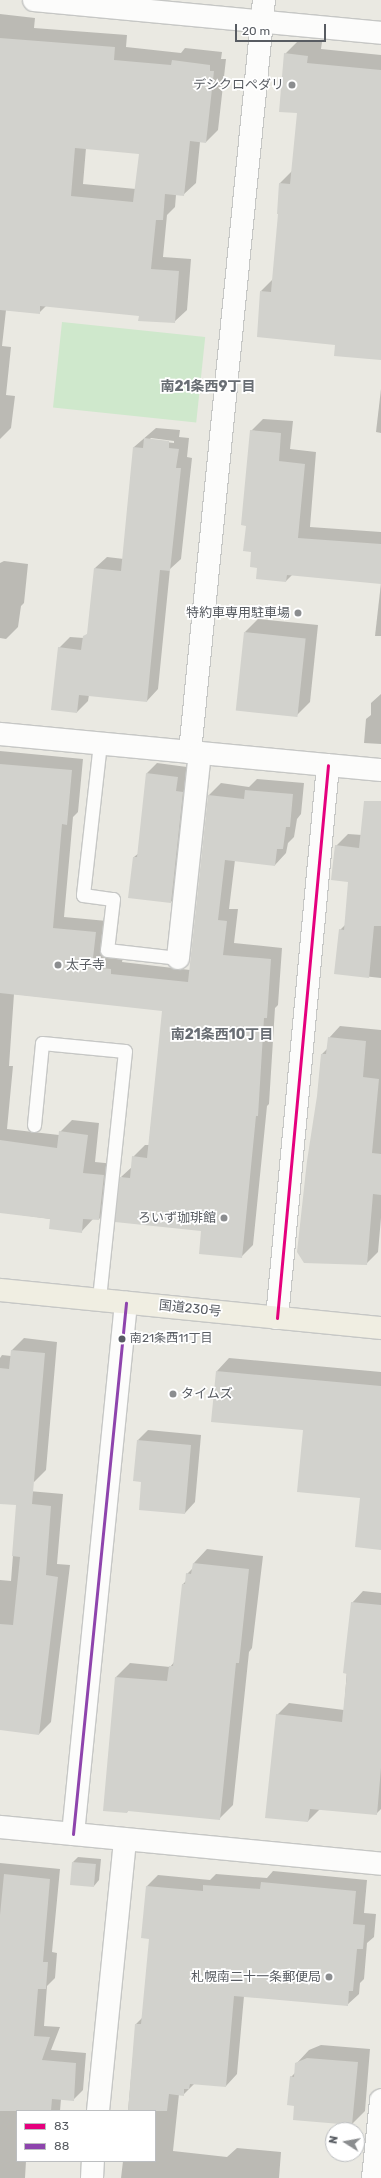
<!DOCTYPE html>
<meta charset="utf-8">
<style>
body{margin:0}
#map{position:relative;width:381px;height:2178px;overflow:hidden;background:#eae9e2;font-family:Rubik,"Noto Sans JP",sans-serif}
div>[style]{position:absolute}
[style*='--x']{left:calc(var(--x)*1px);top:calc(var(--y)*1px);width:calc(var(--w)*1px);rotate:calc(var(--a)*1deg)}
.green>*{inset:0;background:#cfe8cc;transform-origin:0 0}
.shadow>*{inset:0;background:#0003}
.building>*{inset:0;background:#d2d2cd;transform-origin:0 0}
.roads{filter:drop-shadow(1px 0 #c6c7c5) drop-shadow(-1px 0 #c6c7c5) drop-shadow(0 1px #c6c7c5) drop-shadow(0 -1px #c6c7c5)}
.service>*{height:13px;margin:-6.5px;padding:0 6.5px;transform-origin:6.5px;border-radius:6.5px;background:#fcfcfb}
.minor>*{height:22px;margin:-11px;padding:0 11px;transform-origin:11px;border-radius:11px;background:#fcfcfb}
.secondary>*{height:22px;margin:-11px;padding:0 11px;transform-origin:11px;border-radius:11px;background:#fcfcfb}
.trunk>*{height:22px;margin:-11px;padding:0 11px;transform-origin:11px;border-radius:11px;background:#f0eee2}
.bus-1>*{height:3px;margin:-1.5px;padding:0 1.5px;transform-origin:1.5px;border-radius:1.5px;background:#e5007d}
.bus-2>*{height:3px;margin:-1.5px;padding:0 1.5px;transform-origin:1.5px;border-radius:1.5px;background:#8e44ad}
.dots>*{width:11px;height:11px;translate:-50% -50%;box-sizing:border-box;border:2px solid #fff;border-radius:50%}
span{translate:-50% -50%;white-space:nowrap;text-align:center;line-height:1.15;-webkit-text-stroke:3.5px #fff;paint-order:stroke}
.bus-label{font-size:12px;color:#585c62}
.left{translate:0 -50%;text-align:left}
.poi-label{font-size:13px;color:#585c62}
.right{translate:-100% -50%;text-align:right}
.street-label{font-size:13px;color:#585c62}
.neighbourhood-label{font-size:14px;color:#696e74;font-weight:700}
.legend{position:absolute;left:16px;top:2110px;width:140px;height:52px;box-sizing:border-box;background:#fff;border:1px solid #bcbec0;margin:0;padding:5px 7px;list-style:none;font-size:12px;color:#585c62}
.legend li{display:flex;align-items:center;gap:8px;height:20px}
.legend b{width:20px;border:1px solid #bcbec0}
.north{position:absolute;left:325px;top:2122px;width:40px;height:40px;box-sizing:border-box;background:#fff;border:1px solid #bcbec0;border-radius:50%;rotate:281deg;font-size:11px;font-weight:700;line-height:16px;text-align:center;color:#585c62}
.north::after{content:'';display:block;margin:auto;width:14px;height:18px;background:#8b8d8f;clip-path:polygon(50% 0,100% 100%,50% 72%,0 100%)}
.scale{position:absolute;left:235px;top:24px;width:91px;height:18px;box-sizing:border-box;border:2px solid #585c62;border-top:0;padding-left:5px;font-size:12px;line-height:14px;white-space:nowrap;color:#585c62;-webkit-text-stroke:3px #fff;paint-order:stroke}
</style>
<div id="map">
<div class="green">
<i style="left:62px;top:322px;width:144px;height:86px;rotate:6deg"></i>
</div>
<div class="shadow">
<i style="clip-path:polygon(evenodd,0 14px,35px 18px,34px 28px,127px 35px,126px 47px,181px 53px,185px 48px,222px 52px,221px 59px,226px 59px,218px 130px,206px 142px,200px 142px,196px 183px,183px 195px,176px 195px,175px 207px,167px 215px,163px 257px,191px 259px,187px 310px,174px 322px,140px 315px,47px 305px,39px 313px,6px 310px,2px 346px,11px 347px,6px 395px,15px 396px,11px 428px,0 439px,0 14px,86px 148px,140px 153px,136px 189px,83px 184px,86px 148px)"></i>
<i style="clip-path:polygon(299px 40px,322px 42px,321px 49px,381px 55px,381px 359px,337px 344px,261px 291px,273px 279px,279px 213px,280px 183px,292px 171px,298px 113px,285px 54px)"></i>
<i style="clip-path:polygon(381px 389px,381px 433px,376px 432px)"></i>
<i style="clip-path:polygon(263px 419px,293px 421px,290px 449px,316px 452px,310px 527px,381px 532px,381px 583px,293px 574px,286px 581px,258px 567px,247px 525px,251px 431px)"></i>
<i style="clip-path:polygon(evenodd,156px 428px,180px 430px,179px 437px,189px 438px,187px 457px,192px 458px,181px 559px,170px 569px,158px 689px,147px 701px,89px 695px,88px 701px,77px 712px,59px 648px,70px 637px,84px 638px,89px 632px,95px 568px,107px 557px,124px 559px,134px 447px,156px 428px,151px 438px,174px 441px,174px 443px,149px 440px,151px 438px)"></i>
<i style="clip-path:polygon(4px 561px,28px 564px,24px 603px,21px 606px,18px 627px,6px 639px,0 638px,0 563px)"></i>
<i style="clip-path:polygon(381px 583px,381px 636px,375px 636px)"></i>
<i style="clip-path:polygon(258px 619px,318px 625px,310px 702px,297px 715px,245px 632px)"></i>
<i style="clip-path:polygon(381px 694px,381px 744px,364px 743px,366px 719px,371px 715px,371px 703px)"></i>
<i style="clip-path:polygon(0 751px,83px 759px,78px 812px,73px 817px,64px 917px,107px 921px,104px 955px,123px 957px,122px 962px,190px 970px,209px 795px,221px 783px,249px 787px,257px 779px,304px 783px,301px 814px,297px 819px,294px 837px,288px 843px,286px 853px,275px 865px,235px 860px,229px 909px,238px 909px,234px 943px,282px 948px,278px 1005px,275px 1008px,269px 1104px,267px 1106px,253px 1245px,241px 1257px,121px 1177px,133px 1166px,133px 1157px,145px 1145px,149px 1145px,163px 1010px,14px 994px,9px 1066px,13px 1066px,7px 1129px,59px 1135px,60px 1132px,72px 1120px,99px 1123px,95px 1162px,115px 1164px,111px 1207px,99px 1219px,93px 1219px,81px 1232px,51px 1219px,0 1212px)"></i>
<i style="clip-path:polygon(157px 763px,187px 767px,186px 781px,193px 782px,181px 891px,171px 902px,134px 857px,139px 853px,147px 773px)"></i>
<i style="clip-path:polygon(381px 806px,381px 978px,335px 973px,340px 930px,346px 924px,349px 881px,336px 846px,348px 834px,362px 835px)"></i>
<i style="clip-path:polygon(340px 1026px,381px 1030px,381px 1218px,378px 1252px,366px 1264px,318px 1097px,322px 1054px,328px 1048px,329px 1038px)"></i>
<i style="clip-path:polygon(24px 1338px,57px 1342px,46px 1470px,34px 1482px,0 1479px,0 1358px,2px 1355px,11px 1356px,12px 1350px)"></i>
<i style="clip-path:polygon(229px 1358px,381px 1372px,381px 1549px,361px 1498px,304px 1429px,212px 1421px,217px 1371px)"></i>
<i style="clip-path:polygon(148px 1430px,201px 1435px,195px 1502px,185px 1513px,138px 1440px)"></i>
<i style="clip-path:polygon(29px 1491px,63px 1494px,57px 1564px,70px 1565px,51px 1722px,39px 1734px,0 1729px,0 1580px,11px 1581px,17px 1503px)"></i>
<i style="clip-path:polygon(207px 1549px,263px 1556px,252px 1648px,249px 1652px,233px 1805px,219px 1819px,129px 1810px,127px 1812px,116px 1677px,130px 1663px,170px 1667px,175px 1661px,183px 1584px,186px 1581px,187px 1574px,193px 1568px,194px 1563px)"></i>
<i style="clip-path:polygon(363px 1591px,381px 1593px,381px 1809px,376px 1814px,320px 1809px,308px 1821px,277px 1715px,289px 1703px,344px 1710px,352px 1603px)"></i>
<i style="clip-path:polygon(78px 1857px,101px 1859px,99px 1880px,94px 1886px,73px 1862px)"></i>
<i style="clip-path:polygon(0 1863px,60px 1869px,52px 1952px,57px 1953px,55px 1978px,47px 1986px,44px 2026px,60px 2027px,51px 2050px,86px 2053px,83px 2090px,73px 2100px,61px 2099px,60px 2111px,17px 2111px,17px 2161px,26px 2161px,25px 2178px,0 2178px)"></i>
<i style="clip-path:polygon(273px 1871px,367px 1880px,364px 1913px,376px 1914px,374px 1937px,367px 1943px,364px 1979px,360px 1983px,359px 1994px,347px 2005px,244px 1996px,237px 2074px,226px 2086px,195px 2083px,184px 2094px,179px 2094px,173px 2151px,227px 2157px,237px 2148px,281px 2152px,279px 2178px,121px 2178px,123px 2161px,155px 2161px,155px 2111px,128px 2111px,136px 2024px,143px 2017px,150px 1938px,147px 1886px,158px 1875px,210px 1880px,216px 1874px,267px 1878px)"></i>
<i style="clip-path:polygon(321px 2045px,370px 2049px,365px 2111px,352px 2124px,295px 2105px,291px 2077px,295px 2073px,296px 2064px,309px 2050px)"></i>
</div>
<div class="building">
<i style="clip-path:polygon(evenodd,0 38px,115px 47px,114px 60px,171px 65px,172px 60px,210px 65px,210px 71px,214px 71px,206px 143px,190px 141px,184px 196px,165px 194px,163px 220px,156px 220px,151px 269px,179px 271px,175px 323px,138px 321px,139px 316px,40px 306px,40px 314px,0 310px,0 38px,75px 148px,139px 154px,133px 202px,71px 196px,75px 148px)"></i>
<i style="clip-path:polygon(284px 53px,308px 56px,307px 63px,381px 70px,381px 360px,334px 356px,335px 345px,257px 337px,260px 291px,271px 292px,278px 214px,277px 214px,279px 183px,290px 184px,297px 113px,279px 112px)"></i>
<i style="clip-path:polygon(250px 430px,281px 433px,279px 461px,305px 464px,298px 538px,381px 544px,381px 584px,287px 575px,286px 582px,256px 579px,257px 568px,250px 567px,251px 552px,243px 551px,246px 526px,241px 525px)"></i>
<i style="clip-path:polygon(144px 438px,169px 441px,169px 448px,179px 449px,176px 468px,181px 468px,170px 571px,160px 570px,147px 702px,79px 695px,77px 713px,51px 710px,58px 647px,81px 650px,83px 636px,87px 634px,94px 568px,121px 571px,133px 447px,143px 448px)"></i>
<i style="left:244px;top:632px;width:62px;height:79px;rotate:6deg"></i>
<i style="clip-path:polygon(0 764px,72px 770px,67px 825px,62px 824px,53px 928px,96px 932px,92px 967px,111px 969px,111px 974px,188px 982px,208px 795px,244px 799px,245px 790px,293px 794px,290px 827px,286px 827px,283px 849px,277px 849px,275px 866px,225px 860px,218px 920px,227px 921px,223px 955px,271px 959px,267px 1018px,264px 1018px,258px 1116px,256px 1116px,242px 1258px,199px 1254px,201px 1231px,115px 1222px,120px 1177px,130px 1178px,132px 1156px,147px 1158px,162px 1011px,0 993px)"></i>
<i style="clip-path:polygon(146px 773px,178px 777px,176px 791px,183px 792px,171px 903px,128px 898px,133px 857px,137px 857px)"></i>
<i style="clip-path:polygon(364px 801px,381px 801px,381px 926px,374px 926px,369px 978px,334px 974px,339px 929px,344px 930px,348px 882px,331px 880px,335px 845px,359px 848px)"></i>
<i style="clip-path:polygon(328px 1037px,366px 1041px,363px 1077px,379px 1079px,372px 1153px,381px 1154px,381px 1195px,373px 1194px,367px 1265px,304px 1263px,297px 1252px,307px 1161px,317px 1096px,321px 1054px,326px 1054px)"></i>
<i style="clip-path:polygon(59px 1131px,88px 1135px,83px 1173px,104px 1175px,99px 1220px,83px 1219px,82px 1233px,49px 1229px,50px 1219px,0 1213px,0 1140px,57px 1148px)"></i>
<i style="clip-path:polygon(11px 1350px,45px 1353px,32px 1504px,51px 1506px,46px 1575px,58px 1577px,39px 1735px,0 1730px,0 1624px,13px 1625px,20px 1557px,12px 1556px,16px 1505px,0 1504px,0 1368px,9px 1369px)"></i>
<i style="clip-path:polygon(216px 1371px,381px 1386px,381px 1550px,355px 1547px,360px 1498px,297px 1492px,303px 1430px,211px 1422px)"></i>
<i style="clip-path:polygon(137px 1440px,191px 1445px,185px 1514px,139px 1510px,141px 1482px,133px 1481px)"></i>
<i style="clip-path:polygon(193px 1563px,249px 1569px,239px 1663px,236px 1663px,220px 1820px,128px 1811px,127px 1813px,103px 1811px,115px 1677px,167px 1681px,169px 1666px,173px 1666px,182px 1584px,185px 1584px,186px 1573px,191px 1574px)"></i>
<i style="clip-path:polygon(351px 1602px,381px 1605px,381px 1768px,377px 1815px,310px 1809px,308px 1822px,265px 1818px,276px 1714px,342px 1722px,347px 1674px,343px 1673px)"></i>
<i style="left:72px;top:1862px;width:24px;height:23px;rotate:5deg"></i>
<i style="clip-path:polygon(4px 1874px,50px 1879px,43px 1962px,48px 1962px,46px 1989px,38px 1989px,34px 2036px,50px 2037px,42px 2060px,76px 2063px,74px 2101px,52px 2099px,51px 2111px,0 2111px,0 1915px)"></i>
<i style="clip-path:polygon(261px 1882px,356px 1891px,353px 1924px,365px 1925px,363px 1949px,357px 1949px,353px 1991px,349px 1991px,348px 2006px,234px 1996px,226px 2087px,190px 2084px,189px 2089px,184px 2089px,184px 2096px,169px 2094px,167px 2111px,128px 2111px,135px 2024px,141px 2024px,149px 1939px,141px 1938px,146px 1886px,203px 1891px,203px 1885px,260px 1889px)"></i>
<i style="clip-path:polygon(307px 2058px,358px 2062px,352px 2125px,293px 2120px,294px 2106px,287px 2105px,290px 2076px,294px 2077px,295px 2063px)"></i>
</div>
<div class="roads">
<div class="service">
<i style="--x:100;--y:743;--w:153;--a:96.4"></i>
<i style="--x:83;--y:895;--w:30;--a:8"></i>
<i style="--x:113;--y:899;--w:51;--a:96.7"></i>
<i style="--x:107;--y:950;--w:71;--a:6.4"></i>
<i style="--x:34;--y:1125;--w:82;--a:-84.4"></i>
<i style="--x:42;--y:1043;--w:83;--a:5.5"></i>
<i style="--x:125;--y:1051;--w:250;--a:96"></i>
</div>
<div class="minor">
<i style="--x:34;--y:0;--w:349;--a:5.4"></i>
<i style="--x:0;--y:734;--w:383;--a:5.4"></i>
<i style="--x:190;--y:752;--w:756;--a:-84.38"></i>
<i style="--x:178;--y:958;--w:206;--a:-83.9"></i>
<i style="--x:277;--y:1318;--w:555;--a:-84.73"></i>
<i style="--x:0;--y:1827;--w:383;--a:5.5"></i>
<i style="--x:73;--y:1834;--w:534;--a:-84.3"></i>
<i style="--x:98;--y:2111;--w:273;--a:-84.3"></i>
<i style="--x:92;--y:2178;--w:17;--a:-87"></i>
</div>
<div class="secondary">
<i style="--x:373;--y:2178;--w:78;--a:-84.1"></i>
</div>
<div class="trunk">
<i style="--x:0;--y:1290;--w:383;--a:5.7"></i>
</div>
</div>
<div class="bus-1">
<i style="--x:277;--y:1318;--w:555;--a:-84.73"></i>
</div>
<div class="bus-2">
<i style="--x:73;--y:1834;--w:534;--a:-84.3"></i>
</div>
<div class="dots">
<i style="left:292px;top:85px;background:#8b8d8f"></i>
<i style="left:298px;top:613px;background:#8b8d8f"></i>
<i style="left:58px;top:965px;background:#8b8d8f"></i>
<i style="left:224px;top:1218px;background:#8b8d8f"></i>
<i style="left:122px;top:1339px;background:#585c62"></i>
<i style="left:173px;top:1394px;background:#8b8d8f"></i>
<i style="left:329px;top:1977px;background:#8b8d8f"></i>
</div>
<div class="bus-label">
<span class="left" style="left:130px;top:1339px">南21条西11丁目</span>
</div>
<div class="poi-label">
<span class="right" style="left:284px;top:85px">デシクロペダリ</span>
<span class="right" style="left:290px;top:613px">特約車専用駐車場</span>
<span class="left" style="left:66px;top:965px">太子寺</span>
<span class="right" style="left:216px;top:1218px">ろいず珈琲館</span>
<span class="left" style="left:181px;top:1394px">タイムズ</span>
<span class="right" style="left:321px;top:1977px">札幌南二十一条郵便局</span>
</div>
<div class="street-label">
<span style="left:190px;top:1309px;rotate:6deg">国道230号</span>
</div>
<div class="neighbourhood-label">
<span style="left:208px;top:387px">南21条西9丁目</span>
<span style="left:222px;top:1035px">南21条西10丁目</span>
</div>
<ul class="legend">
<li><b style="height:5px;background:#e5007d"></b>83</li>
<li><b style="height:5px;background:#8e44ad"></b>88</li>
</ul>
<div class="north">N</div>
<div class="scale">20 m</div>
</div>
